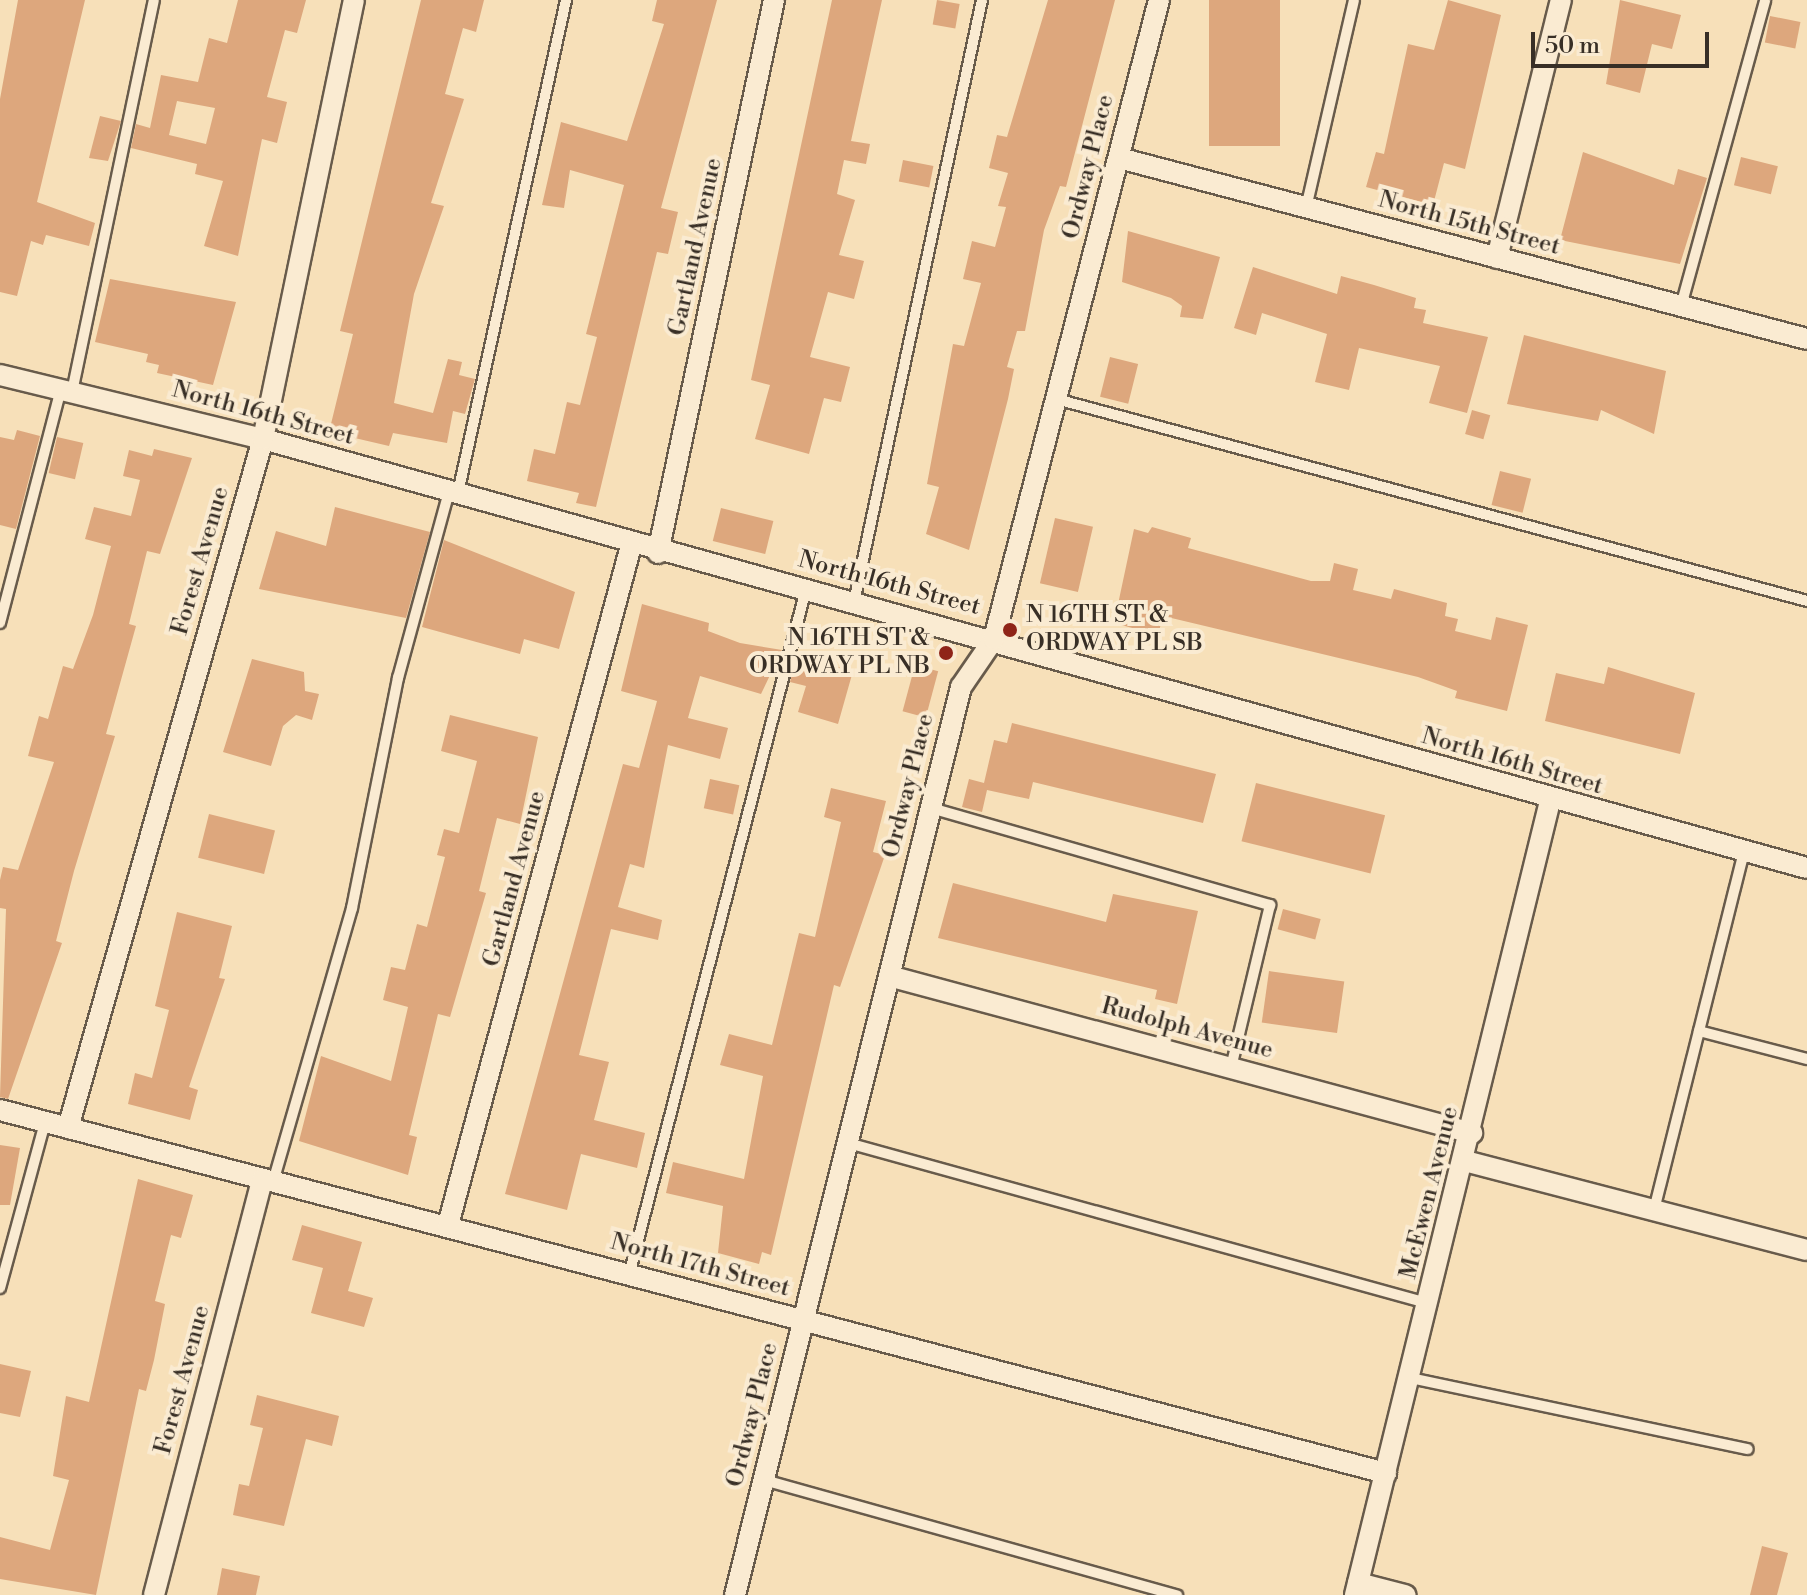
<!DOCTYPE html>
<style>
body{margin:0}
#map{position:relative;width:1807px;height:1595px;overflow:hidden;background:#f7e0b9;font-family:"Libre Bodoni",serif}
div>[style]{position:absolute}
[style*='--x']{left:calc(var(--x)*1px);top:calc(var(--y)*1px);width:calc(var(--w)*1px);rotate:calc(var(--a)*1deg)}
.building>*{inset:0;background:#dda77d;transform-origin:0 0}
.roads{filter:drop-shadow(2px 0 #685b4b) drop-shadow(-2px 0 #685b4b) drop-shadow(0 2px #685b4b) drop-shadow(0 -2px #685b4b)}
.service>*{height:10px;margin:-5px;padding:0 5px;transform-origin:5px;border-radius:5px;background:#faebd2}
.minor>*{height:20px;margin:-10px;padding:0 10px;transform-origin:10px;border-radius:10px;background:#faebd2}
.dots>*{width:22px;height:22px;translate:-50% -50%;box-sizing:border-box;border:4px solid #faebd2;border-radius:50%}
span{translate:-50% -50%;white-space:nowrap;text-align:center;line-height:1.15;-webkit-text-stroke:8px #faebd2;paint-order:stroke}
.street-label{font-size:24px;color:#382f26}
.poi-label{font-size:24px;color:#382f26}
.left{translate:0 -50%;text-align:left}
.right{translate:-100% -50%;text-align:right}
.scale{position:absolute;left:1531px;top:32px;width:178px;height:36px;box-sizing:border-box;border:4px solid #382f26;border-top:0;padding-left:10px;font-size:24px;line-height:28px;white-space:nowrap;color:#382f26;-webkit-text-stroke:6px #faebd2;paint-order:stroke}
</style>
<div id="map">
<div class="building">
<i style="clip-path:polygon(18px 0,85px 0,37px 202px,95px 223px,89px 246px,46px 235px,43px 245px,31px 241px,17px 296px,0 292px,0 99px)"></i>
<i style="clip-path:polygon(evenodd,238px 0,306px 0,297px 33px,285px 30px,267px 97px,287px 102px,277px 143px,262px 139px,238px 256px,204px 246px,223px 181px,195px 174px,197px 164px,131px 148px,136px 124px,150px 128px,161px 75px,198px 82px,209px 38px,227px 43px,238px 0,177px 101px,215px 108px,206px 144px,169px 135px,177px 101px)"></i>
<i style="clip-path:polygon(421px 0,484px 0,476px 32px,463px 28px,445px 94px,464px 99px,431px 203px,444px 206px,414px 294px,394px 403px,433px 413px,448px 359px,462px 362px,459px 375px,475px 379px,465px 414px,453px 411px,447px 443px,393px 433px,389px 446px,329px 432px,353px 334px,340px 331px)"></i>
<i style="clip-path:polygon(657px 0,717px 0,661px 208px,678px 212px,668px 254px,657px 252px,596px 507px,576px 503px,579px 493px,527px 481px,534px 449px,555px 454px,567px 402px,580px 405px,597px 337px,586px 334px,624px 185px,570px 170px,564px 208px,542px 205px,561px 122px,627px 141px,664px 24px,652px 21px)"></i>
<i style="clip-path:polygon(832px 0,882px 0,851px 141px,870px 144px,866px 164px,844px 160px,837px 194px,855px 200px,839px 255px,864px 261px,854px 299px,828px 292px,810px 357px,850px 367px,841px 402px,824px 398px,809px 454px,755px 439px,770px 385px,751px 380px)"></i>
<i style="left:937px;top:0;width:23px;height:25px;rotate:10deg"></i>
<i style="clip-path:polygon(1048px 0,1115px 0,1066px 187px,1060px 186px,1044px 230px,1025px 331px,1017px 331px,1007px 367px,1014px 369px,1008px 399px,969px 550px,926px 534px,939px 487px,927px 484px,953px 344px,964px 346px,981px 283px,963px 279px,972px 241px,995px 247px,1006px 207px,998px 206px,1008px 173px,989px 168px,997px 135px,1007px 137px)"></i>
<i style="left:1209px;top:0;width:71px;height:146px"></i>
<i style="clip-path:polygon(1448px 0,1501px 15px,1465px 169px,1444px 163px,1433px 205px,1366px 187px,1376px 152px,1384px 154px,1408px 44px,1434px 50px)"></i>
<i style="clip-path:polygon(1620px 0,1681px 15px,1672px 49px,1652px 44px,1640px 93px,1606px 84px)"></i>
<i style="left:1770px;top:16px;width:31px;height:27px;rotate:11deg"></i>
<i style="clip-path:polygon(100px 116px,121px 121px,108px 161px,89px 158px)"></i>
<i style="clip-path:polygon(1583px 152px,1674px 185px,1678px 169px,1707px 178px,1680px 264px,1560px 240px)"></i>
<i style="left:1741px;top:157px;width:38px;height:29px;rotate:14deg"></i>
<i style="left:903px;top:160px;width:31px;height:22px;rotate:11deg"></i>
<i style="clip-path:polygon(1128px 231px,1220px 257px,1203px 319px,1180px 317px,1182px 306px,1171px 298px,1122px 282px)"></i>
<i style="clip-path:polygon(1253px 267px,1337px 294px,1341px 276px,1374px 285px,1416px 298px,1414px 308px,1426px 310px,1423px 323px,1488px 337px,1467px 413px,1429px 403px,1440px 366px,1359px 348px,1349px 390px,1315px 382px,1327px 334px,1262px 313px,1256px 335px,1234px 328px)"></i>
<i style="clip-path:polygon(110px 279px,236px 302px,213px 385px,157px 373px,159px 365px,146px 362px,148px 354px,95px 342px)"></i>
<i style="clip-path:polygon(1524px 335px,1666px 371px,1654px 434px,1601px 410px,1598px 421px,1507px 404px)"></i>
<i style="left:1110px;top:357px;width:29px;height:41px;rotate:14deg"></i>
<i style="left:1472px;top:410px;width:19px;height:25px;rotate:16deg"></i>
<i style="clip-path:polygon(17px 430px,40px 436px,16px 529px,0 525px,0 437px,14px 440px)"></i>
<i style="left:57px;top:437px;width:27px;height:37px;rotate:13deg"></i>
<i style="clip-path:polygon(154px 449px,192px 458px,160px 554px,147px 551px,129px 624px,136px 626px,106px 734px,115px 736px,74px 871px,56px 941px,62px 943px,8px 1099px,0 1097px,6px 909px,0 908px,0 880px,3px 867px,18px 870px,54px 762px,28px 756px,39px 716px,48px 719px,63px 666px,73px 669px,93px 615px,111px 546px,85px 539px,94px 507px,131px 516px,140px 480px,123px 476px,129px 450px,152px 456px)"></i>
<i style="left:1500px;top:471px;width:32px;height:35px;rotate:14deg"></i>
<i style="clip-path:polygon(335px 507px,430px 532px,406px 618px,259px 589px,276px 531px,326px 546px)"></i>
<i style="left:721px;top:508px;width:54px;height:34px;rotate:14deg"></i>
<i style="left:1055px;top:518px;width:39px;height:67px;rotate:13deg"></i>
<i style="clip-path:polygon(1152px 527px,1191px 538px,1188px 548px,1311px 581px,1330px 581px,1334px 563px,1358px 569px,1353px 590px,1391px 599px,1394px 589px,1447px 603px,1445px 616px,1458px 619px,1455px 631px,1491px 640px,1496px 617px,1528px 625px,1507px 711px,1455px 698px,1457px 691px,1418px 677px,1163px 616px,1158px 635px,1114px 623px,1134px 529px,1148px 533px)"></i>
<i style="clip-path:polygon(444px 540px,575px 592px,559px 649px,524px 639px,520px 654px,422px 627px)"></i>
<i style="clip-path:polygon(642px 604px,709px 623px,708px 631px,740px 643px,782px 650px,761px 694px,700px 676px,688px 718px,728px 728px,720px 759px,668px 745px,644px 868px,630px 864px,618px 907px,662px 920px,658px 940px,611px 929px,579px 1055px,609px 1062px,594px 1120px,645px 1133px,637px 1168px,581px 1154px,567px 1210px,505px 1194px,623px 764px,639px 768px,657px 701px,621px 691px)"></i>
<i style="clip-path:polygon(797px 655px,853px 671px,838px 724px,798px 712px,806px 686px,790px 682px)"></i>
<i style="clip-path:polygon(252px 659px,304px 672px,305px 691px,319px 694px,312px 720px,296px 715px,283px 726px,271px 766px,223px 752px)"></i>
<i style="left:915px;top:665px;width:24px;height:48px;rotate:15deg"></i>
<i style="clip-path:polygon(1608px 667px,1695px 693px,1680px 754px,1545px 721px,1556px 673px,1604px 684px)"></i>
<i style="clip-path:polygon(450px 715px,538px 737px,520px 824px,497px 818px,479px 891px,486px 893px,450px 1017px,438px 1014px,409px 1135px,417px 1137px,408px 1175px,299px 1141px,321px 1056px,391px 1081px,408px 1007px,383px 1000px,391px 967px,405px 970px,417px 924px,427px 927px,445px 857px,437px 855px,444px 829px,459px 833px,477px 761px,441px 751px)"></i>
<i style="clip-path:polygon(1012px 723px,1216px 774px,1203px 823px,1033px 782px,1029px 799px,987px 790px,982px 812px,962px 807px,969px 779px,984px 783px,994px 740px,1007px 743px)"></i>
<i style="left:710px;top:779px;width:30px;height:30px;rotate:12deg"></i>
<i style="left:1256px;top:783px;width:133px;height:60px;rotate:14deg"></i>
<i style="clip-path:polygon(831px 788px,886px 801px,873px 852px,885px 855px,840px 987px,834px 985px,771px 1255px,762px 1252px,759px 1264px,718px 1253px,723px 1206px,666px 1193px,673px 1162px,744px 1179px,763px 1076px,720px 1065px,729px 1034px,772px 1045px,799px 933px,815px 937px,841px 822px,824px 817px)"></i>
<i style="left:209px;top:814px;width:68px;height:45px;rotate:14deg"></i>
<i style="clip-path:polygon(953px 883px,1106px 922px,1113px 894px,1198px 911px,1177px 1004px,1155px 999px,1157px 990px,938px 938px)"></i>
<i style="left:1283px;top:909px;width:39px;height:21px;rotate:15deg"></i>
<i style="clip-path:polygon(177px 912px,232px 926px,219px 978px,225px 979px,189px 1087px,198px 1090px,190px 1120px,128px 1104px,135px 1073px,152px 1078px,169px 1010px,155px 1006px)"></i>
<i style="left:1269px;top:971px;width:76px;height:52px;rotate:8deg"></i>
<i style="clip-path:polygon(0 1145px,20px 1148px,10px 1205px,0 1205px)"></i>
<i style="clip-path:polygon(138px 1179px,193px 1195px,181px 1238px,171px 1235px,155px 1301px,165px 1304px,154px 1360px,146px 1391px,139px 1389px,96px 1595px,0 1579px,0 1537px,50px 1550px,69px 1480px,53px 1476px,66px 1396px,89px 1402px)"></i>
<i style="clip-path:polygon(302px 1225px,362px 1242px,348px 1291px,373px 1298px,364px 1327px,311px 1313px,323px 1268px,292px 1260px)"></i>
<i style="clip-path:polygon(0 1364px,31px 1371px,20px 1417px,0 1413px)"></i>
<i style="clip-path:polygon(257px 1395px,339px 1416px,332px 1446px,306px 1439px,284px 1526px,233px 1515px,239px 1484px,249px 1486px,263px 1428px,250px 1425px)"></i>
<i style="clip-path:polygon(1762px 1546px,1788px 1553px,1777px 1595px,1750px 1595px)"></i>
<i style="clip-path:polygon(222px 1568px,260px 1576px,256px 1595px,217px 1595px)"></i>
</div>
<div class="roads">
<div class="service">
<i style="--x:1306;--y:208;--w:213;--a:-77"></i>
<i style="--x:1681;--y:306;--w:317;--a:-74.6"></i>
<i style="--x:72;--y:392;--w:400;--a:-78.2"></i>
<i style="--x:1056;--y:399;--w:778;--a:15.05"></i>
<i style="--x:458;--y:493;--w:505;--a:-77.64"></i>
<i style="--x:854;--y:602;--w:615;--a:-78"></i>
<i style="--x:0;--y:623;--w:242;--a:-75.4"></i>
<i style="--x:931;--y:808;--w:353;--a:16"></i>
<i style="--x:1270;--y:905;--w:168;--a:103.5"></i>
<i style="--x:1699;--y:1031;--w:112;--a:14.5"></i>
<i style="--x:848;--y:1143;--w:601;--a:15.45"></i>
<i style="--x:273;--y:1182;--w:285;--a:-73.9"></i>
<i style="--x:352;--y:908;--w:235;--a:-78.7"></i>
<i style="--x:398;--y:678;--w:194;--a:-74.7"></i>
<i style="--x:1654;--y:1210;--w:369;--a:-75.9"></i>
<i style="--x:629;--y:1275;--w:708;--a:-75.53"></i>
<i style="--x:0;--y:1288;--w:172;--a:-74.8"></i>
<i style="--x:1410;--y:1378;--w:345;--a:11.9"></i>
<i style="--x:764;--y:1480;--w:429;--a:15.6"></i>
</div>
<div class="minor">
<i style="--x:1119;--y:158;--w:711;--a:14.74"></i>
<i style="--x:1497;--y:258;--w:266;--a:-76.1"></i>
<i style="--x:0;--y:375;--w:271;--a:13.7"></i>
<i style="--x:263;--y:439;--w:1602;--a:15.53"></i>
<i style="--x:658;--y:553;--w:565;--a:-78.15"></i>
<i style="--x:889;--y:976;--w:604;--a:15.07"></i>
<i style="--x:0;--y:1110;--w:1433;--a:14.68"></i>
<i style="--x:68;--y:1128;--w:716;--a:-74.2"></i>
<i style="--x:263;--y:439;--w:448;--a:-78.3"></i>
<i style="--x:1465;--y:1161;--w:353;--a:14.6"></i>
<i style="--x:448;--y:1225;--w:703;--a:-74.92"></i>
<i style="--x:1358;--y:1583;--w:49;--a:14.3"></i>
<i style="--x:154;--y:1595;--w:430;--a:-75.4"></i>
<i style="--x:735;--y:1595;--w:936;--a:-76.02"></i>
<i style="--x:961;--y:687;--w:58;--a:-55.5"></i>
<i style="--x:994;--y:639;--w:660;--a:-75.52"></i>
<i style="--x:1355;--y:1595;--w:818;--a:-76.2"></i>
</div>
</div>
<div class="dots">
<i style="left:1010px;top:630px;background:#8f2418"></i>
<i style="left:946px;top:653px;background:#8f2418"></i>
</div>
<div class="street-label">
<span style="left:1089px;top:167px;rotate:-76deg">Ordway Place</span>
<span style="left:1469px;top:224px;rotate:15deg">North 15th Street</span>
<span style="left:696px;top:247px;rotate:-78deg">Gartland Avenue</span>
<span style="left:263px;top:414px;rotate:15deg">North 16th Street</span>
<span style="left:201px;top:561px;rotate:-74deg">Forest Avenue</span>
<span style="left:889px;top:584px;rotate:15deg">North 16th Street</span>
<span style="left:1512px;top:762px;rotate:16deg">North 16th Street</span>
<span style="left:909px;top:786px;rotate:-76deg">Ordway Place</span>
<span style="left:515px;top:879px;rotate:-75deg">Gartland Avenue</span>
<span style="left:1187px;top:1029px;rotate:15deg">Rudolph Avenue</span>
<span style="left:1430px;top:1193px;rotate:-76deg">McEwen Avenue</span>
<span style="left:700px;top:1266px;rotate:15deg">North 17th Street</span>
<span style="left:183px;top:1380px;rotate:-75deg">Forest Avenue</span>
<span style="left:753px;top:1415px;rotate:-76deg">Ordway Place</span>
</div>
<div class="poi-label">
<span class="left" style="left:1026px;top:630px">N 16TH ST &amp;<br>ORDWAY PL SB</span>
<span class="right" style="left:930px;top:653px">N 16TH ST &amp;<br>ORDWAY PL NB</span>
</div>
<div class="scale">50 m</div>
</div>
